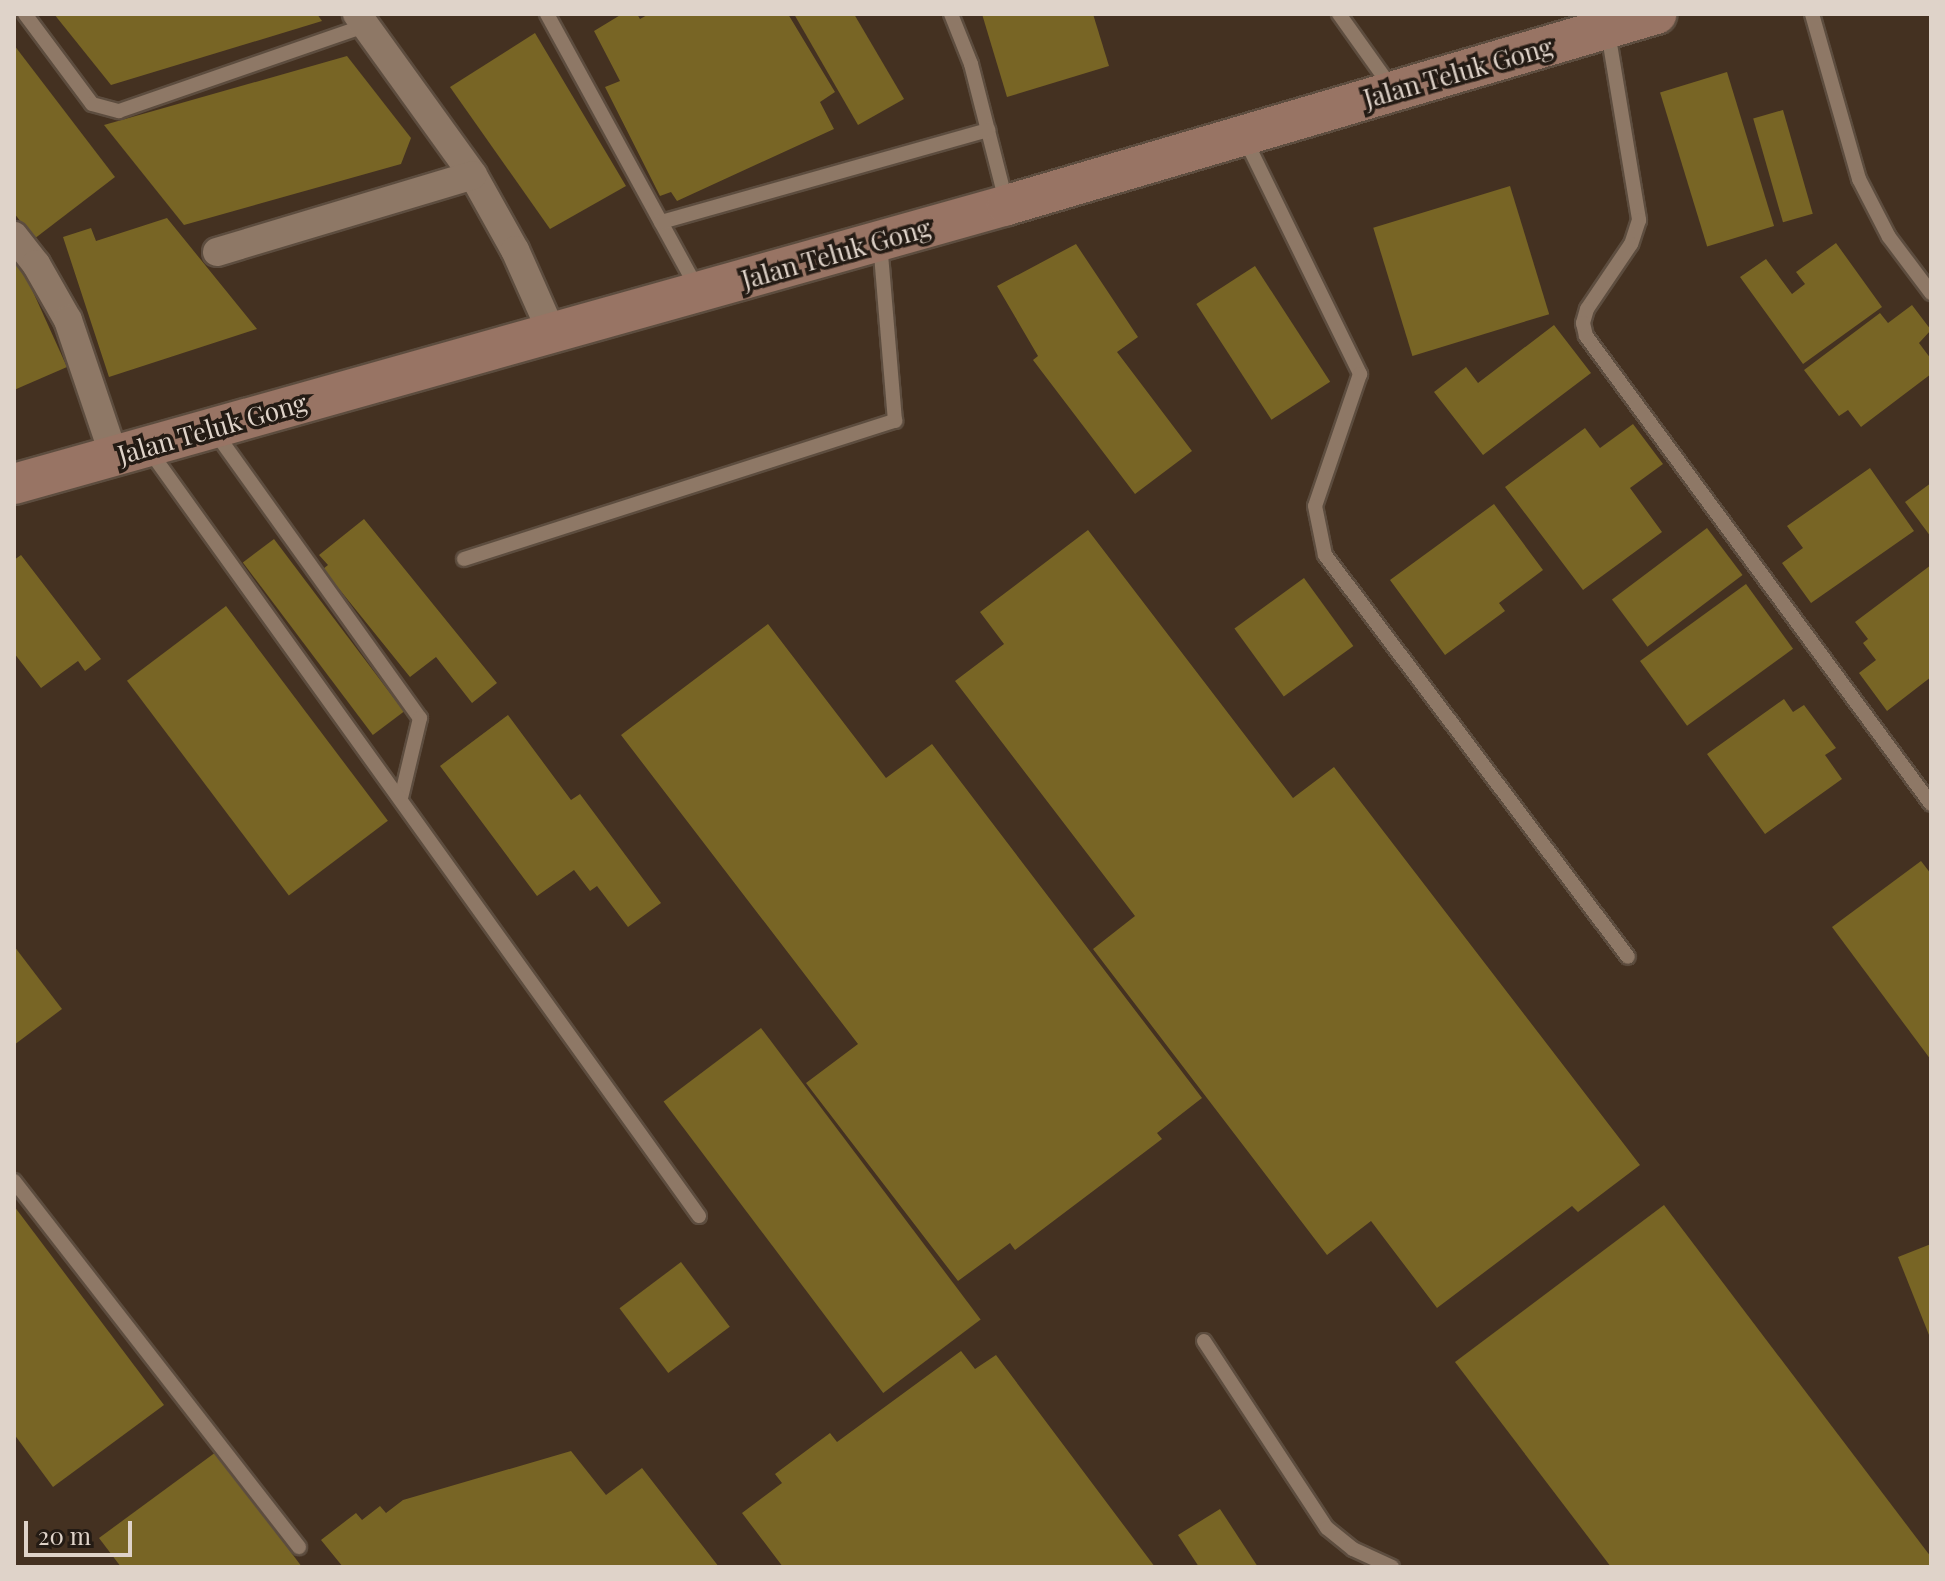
<!DOCTYPE html>
<style>
body{margin:0}
#map{position:relative;width:1945px;height:1581px;overflow:hidden;background:#443121;font-family:"Playfair Display",serif}
div>[style]{position:absolute}
[style*='--x']{left:calc(var(--x)*1px);top:calc(var(--y)*1px);width:calc(var(--w)*1px);rotate:calc(var(--a)*1deg)}
.building>*{inset:0;background:#786525;transform-origin:0 0}
.roads{filter:drop-shadow(2px 0 #5d4d3f) drop-shadow(-2px 0 #5d4d3f) drop-shadow(0 2px #5d4d3f) drop-shadow(0 -2px #5d4d3f)}
.lane>*{height:14px;margin:-7px;padding:0 7px;transform-origin:7px;border-radius:7px;background:#8e7866}
.street>*{height:28px;margin:-14px;padding:0 14px;transform-origin:14px;border-radius:14px;background:#8e7866}
.secondary>*{height:40px;margin:-20px;padding:0 20px;transform-origin:20px;border-radius:20px;background:#987464}
span{translate:-50% -50%;white-space:nowrap;text-align:center;line-height:1.15;-webkit-text-stroke:7px #241b14;paint-order:stroke}
.street-label{font-size:26px;color:#dfd3c9}
.frame{position:absolute;inset:0;border:16px solid #dfd3c9;pointer-events:none}
.scale{position:absolute;left:24px;top:1521px;width:108px;height:36px;box-sizing:border-box;border:4px solid #dfd3c9;border-top:0;padding-left:10px;font-size:24px;line-height:28px;white-space:nowrap;color:#dfd3c9;-webkit-text-stroke:6px #241b14;paint-order:stroke}
</style>
<div id="map">
<div class="building">
<i style="clip-path:polygon(54px 14px,317px 14px,322px 21px,111px 85px)"></i>
<i style="clip-path:polygon(622px 14px,637px 14px,640px 19px,649px 14px,788px 14px,835px 92px,820px 102px,834px 129px,677px 201px,671px 192px,660px 196px,605px 87px,620px 81px,594px 31px)"></i>
<i style="clip-path:polygon(794px 14px,854px 14px,904px 99px,858px 125px)"></i>
<i style="clip-path:polygon(982px 14px,1093px 14px,1109px 66px,1007px 97px)"></i>
<i style="clip-path:polygon(535px 33px,626px 186px,550px 229px,450px 87px)"></i>
<i style="clip-path:polygon(14px 45px,115px 177px,34px 239px,14px 213px)"></i>
<i style="clip-path:polygon(347px 56px,411px 138px,401px 164px,184px 225px,104px 125px)"></i>
<i style="left:1727px;top:72px;width:161px;height:70px;rotate:73deg"></i>
<i style="left:1783px;top:110px;width:108px;height:31px;rotate:74deg"></i>
<i style="left:1510px;top:186px;width:134px;height:143px;rotate:73deg"></i>
<i style="clip-path:polygon(167px 218px,257px 329px,109px 377px,63px 237px,91px 228px,96px 241px)"></i>
<i style="clip-path:polygon(1836px 243px,1882px 307px,1803px 364px,1740px 277px,1766px 259px,1792px 294px,1805px 284px,1796px 272px)"></i>
<i style="clip-path:polygon(1076px 244px,1138px 337px,1117px 352px,1192px 451px,1135px 494px,1033px 360px,1038px 356px,997px 286px)"></i>
<i style="clip-path:polygon(20px 263px,67px 367px,14px 390px,14px 265px)"></i>
<i style="left:1255px;top:266px;width:138px;height:70px;rotate:57deg"></i>
<i style="clip-path:polygon(1912px 305px,1931px 330px,1919px 343px,1931px 359px,1931px 374px,1861px 427px,1848px 410px,1839px 416px,1804px 370px,1880px 313px,1888px 323px)"></i>
<i style="clip-path:polygon(1554px 325px,1591px 373px,1483px 455px,1434px 392px,1466px 367px,1478px 383px)"></i>
<i style="clip-path:polygon(1633px 424px,1663px 464px,1630px 488px,1662px 532px,1583px 590px,1505px 487px,1585px 428px,1600px 448px)"></i>
<i style="clip-path:polygon(1870px 468px,1914px 531px,1811px 603px,1782px 563px,1803px 548px,1787px 526px)"></i>
<i style="clip-path:polygon(1931px 483px,1931px 537px,1905px 502px)"></i>
<i style="clip-path:polygon(1494px 504px,1543px 570px,1499px 603px,1505px 611px,1445px 655px,1390px 580px)"></i>
<i style="clip-path:polygon(364px 519px,497px 683px,472px 703px,436px 657px,410px 677px,323px 569px,328px 565px,319px 555px)"></i>
<i style="left:1707px;top:528px;width:59px;height:119px;rotate:53deg"></i>
<i style="clip-path:polygon(1088px 530px,1293px 798px,1334px 767px,1640px 1165px,1578px 1212px,1572px 1206px,1437px 1308px,1371px 1221px,1327px 1255px,1093px 949px,1135px 916px,955px 681px,1004px 644px,980px 612px)"></i>
<i style="left:274px;top:539px;width:216px;height:39px;rotate:53deg"></i>
<i style="clip-path:polygon(21px 555px,101px 659px,85px 671px,78px 661px,41px 688px,14px 653px,14px 560px)"></i>
<i style="clip-path:polygon(1931px 565px,1931px 677px,1887px 711px,1859px 673px,1876px 660px,1863px 643px,1868px 639px,1855px 622px)"></i>
<i style="left:1304px;top:578px;width:84px;height:86px;rotate:54deg"></i>
<i style="left:1746px;top:584px;width:80px;height:131px;rotate:54deg"></i>
<i style="left:226px;top:606px;width:269px;height:124px;rotate:53deg"></i>
<i style="clip-path:polygon(768px 624px,886px 778px,932px 744px,1202px 1098px,1157px 1133px,1162px 1139px,1015px 1250px,1010px 1243px,958px 1281px,806px 1083px,858px 1044px,621px 735px)"></i>
<i style="clip-path:polygon(1784px 699px,1793px 712px,1804px 705px,1836px 748px,1825px 755px,1842px 779px,1765px 834px,1707px 754px)"></i>
<i style="clip-path:polygon(508px 715px,571px 800px,580px 794px,661px 903px,628px 927px,597px 886px,590px 891px,574px 870px,537px 896px,440px 766px)"></i>
<i style="clip-path:polygon(1921px 861px,1931px 874px,1931px 1060px,1832px 927px)"></i>
<i style="clip-path:polygon(14px 946px,62px 1009px,14px 1045px)"></i>
<i style="left:761px;top:1028px;width:365px;height:122px;rotate:53deg"></i>
<i style="clip-path:polygon(1664px 1205px,1931px 1557px,1931px 1567px,1611px 1567px,1455px 1362px)"></i>
<i style="clip-path:polygon(14px 1206px,164px 1405px,53px 1487px,14px 1434px)"></i>
<i style="clip-path:polygon(1931px 1244px,1931px 1340px,1898px 1257px)"></i>
<i style="left:681px;top:1262px;width:81px;height:77px;rotate:53deg"></i>
<i style="clip-path:polygon(961px 1351px,975px 1369px,996px 1355px,1155px 1567px,783px 1567px,742px 1513px,782px 1483px,775px 1474px,830px 1433px,837px 1442px)"></i>
<i style="clip-path:polygon(571px 1451px,606px 1495px,642px 1468px,719px 1567px,343px 1567px,321px 1540px,356px 1513px,362px 1520px,380px 1506px,386px 1513px,403px 1500px)"></i>
<i style="clip-path:polygon(216px 1452px,302px 1567px,121px 1567px,99px 1538px)"></i>
<i style="clip-path:polygon(1220px 1509px,1258px 1567px,1199px 1567px,1178px 1535px)"></i>
</div>
<div class="roads">
<div class="lane">
<i style="--x:25;--y:14;--w:112;--a:53.3"></i>
<i style="--x:92;--y:104;--w:28;--a:15"></i>
<i style="--x:119;--y:111;--w:260;--a:-19.1"></i>
<i style="--x:547;--y:14;--w:312;--a:61.3"></i>
<i style="--x:951;--y:14;--w:54;--a:68.2"></i>
<i style="--x:971;--y:64;--w:141;--a:75.7"></i>
<i style="--x:1339;--y:14;--w:90;--a:54.5"></i>
<i style="--x:1812;--y:14;--w:172;--a:74.1"></i>
<i style="--x:1859;--y:179;--w:65;--a:62.7"></i>
<i style="--x:1889;--y:237;--w:70;--a:53.1"></i>
<i style="--x:1608;--y:32;--w:191;--a:80.6"></i>
<i style="--x:1639;--y:220;--w:25;--a:108"></i>
<i style="--x:1631;--y:244;--w:78;--a:124.1"></i>
<i style="--x:1587;--y:309;--w:15;--a:106"></i>
<i style="--x:1583;--y:323;--w:13;--a:77"></i>
<i style="--x:1586;--y:336;--w:581;--a:53.6"></i>
<i style="--x:1245;--y:139;--w:262;--a:63.9"></i>
<i style="--x:1360;--y:374;--w:139;--a:108.8"></i>
<i style="--x:1315;--y:506;--w:50;--a:78.5"></i>
<i style="--x:1325;--y:555;--w:503;--a:52.99"></i>
<i style="--x:661;--y:222;--w:340;--a:-15.7"></i>
<i style="--x:215;--y:432;--w:352;--a:54.4"></i>
<i style="--x:420;--y:718;--w:82;--a:103.4"></i>
<i style="--x:149;--y:450;--w:943;--a:54.32"></i>
<i style="--x:464;--y:559;--w:453;--a:-17.8"></i>
<i style="--x:895;--y:421;--w:180;--a:-94.8"></i>
<i style="--x:14;--y:1181;--w:464;--a:52.1"></i>
<i style="--x:1204;--y:1341;--w:224;--a:56.7"></i>
<i style="--x:1327;--y:1528;--w:33;--a:39"></i>
<i style="--x:1353;--y:1549;--w:43;--a:24.8"></i>
</div>
<div class="street">
<i style="--x:357;--y:14;--w:198;--a:54.2"></i>
<i style="--x:473;--y:175;--w:86;--a:60.8"></i>
<i style="--x:515;--y:250;--w:91;--a:66"></i>
<i style="--x:14;--y:236;--w:36;--a:52"></i>
<i style="--x:36;--y:264;--w:64;--a:60.3"></i>
<i style="--x:68;--y:320;--w:144;--a:71.3"></i>
<i style="--x:217;--y:252;--w:267;--a:-16.7"></i>
</div>
<div class="secondary">
<i style="--x:14;--y:484;--w:1031;--a:-15.69"></i>
<i style="--x:1007;--y:205;--w:677;--a:-16.4"></i>
</div>
</div>
<div class="street-label">
<span style="left:1458px;top:72px;rotate:-16deg">Jalan Teluk Gong</span>
<span style="left:836px;top:253px;rotate:-16deg">Jalan Teluk Gong</span>
<span style="left:212px;top:428px;rotate:-16deg">Jalan Teluk Gong</span>
</div>
<div class="frame"></div>
<div class="scale">20 m</div>
</div>
